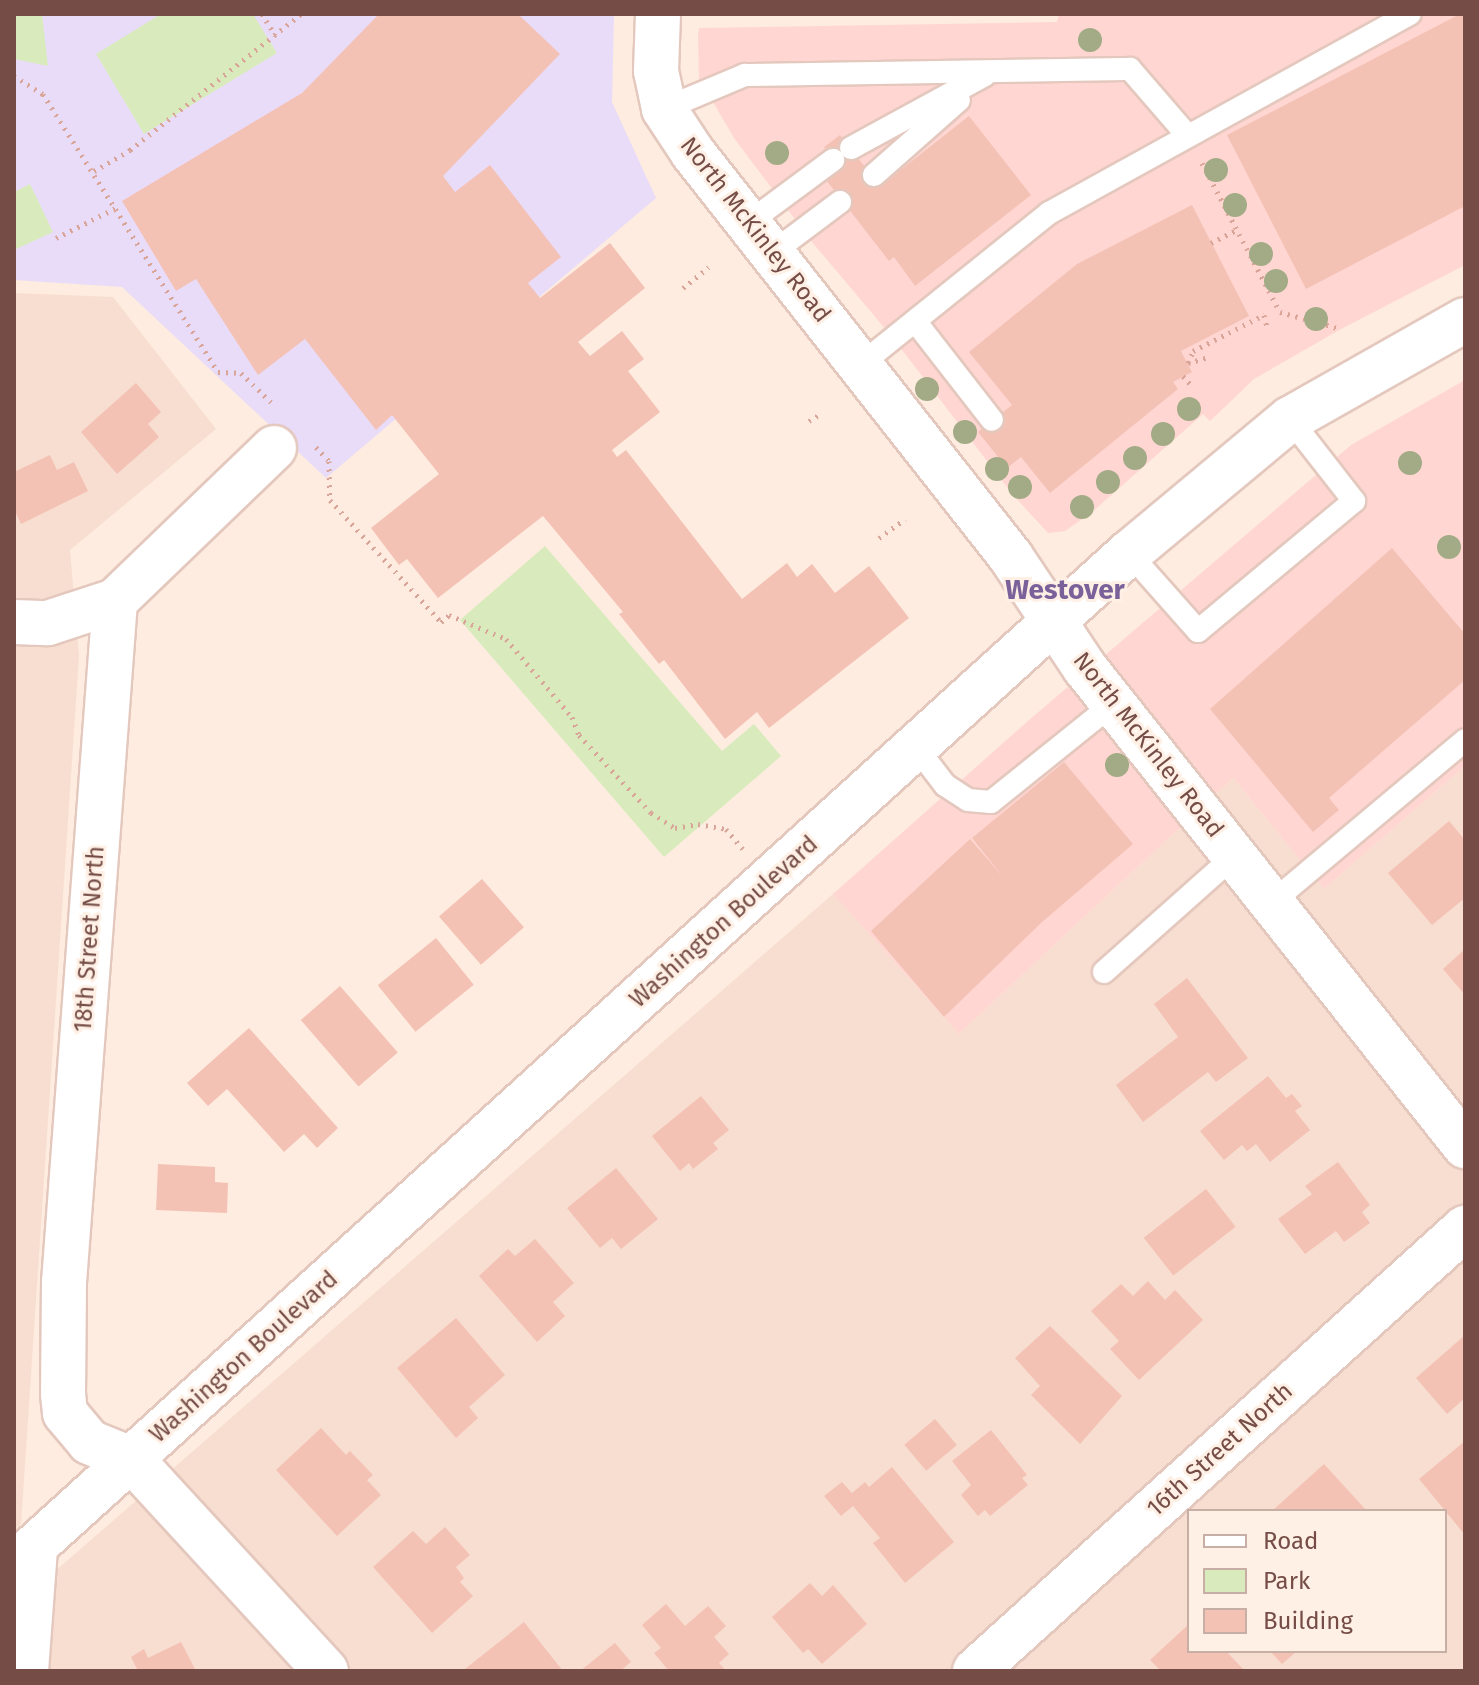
<!DOCTYPE html>
<style>
body{margin:0}
#map{position:relative;width:1479px;height:1685px;overflow:hidden;background:#fdecdf;font-family:"Fira Sans",sans-serif}
div>[style]{position:absolute}
[style*='--x']{left:calc(var(--x)*1px);top:calc(var(--y)*1px);width:calc(var(--w)*1px);rotate:calc(var(--a)*1deg)}
.residential>*{inset:0;background:#f7ded0}
.commercial>*{inset:0;background:#ffd6d2}
.education>*{inset:0;background:#e9dcf9}
.green>*{inset:0;background:#d9ebbd}
.building>*{inset:0;background:#f4c2b5;transform-origin:0 0}
.path>*{height:5px;margin-top:-2.5px;transform-origin:0;background:repeating-linear-gradient(90deg,#d9a599 0 2px,transparent 0 8px)}
.roads{filter:drop-shadow(2px 0 #e4c8be) drop-shadow(-2px 0 #e4c8be) drop-shadow(0 2px #e4c8be) drop-shadow(0 -2px #e4c8be)}
.service>*{height:22px;margin:-11px;padding:0 11px;transform-origin:11px;border-radius:11px;background:#fff}
.minor>*{height:44px;margin:-22px;padding:0 22px;transform-origin:22px;border-radius:22px;background:#fff}
.secondary>*{height:44px;margin:-22px;padding:0 22px;transform-origin:22px;border-radius:22px;background:#fff}
.trees>*{width:24px;height:24px;margin:-12px;border-radius:50%;background:#a2ab85}
span{translate:-50% -50%;white-space:nowrap;text-align:center;line-height:1.15;-webkit-text-stroke:6px #fff0e6;paint-order:stroke}
.street-label{font-size:24px;color:#754d46}
.quarter-label{font-size:28px;color:#7b6199;font-weight:700}
.frame{position:absolute;inset:0;border:16px solid #754d46;pointer-events:none}
.legend{position:absolute;left:1187px;top:1509px;width:260px;height:144px;box-sizing:border-box;background:#fff0e6;border:2px solid #c8afa6;margin:0;padding:10px 14px;list-style:none;font-size:24px;color:#754d46}
.legend li{display:flex;align-items:center;gap:16px;height:40px}
.legend b{width:40px;border:2px solid #c8afa6}
</style>
<div id="map">
<div class="residential">
<i style="clip-path:polygon(14px 293px,113px 297px,216px 429px,70px 550px,79px 656px,21px 1524px,14px 1530px)"></i>
<i style="clip-path:polygon(evenodd,1465px 766px,1465px 1671px,14px 1671px,14px 1607px,833px 894px,959px 1034px,1233px 778px,1324px 889px,1465px 766px,1189px 1511px,1445px 1511px,1445px 1651px,1189px 1651px,1189px 1511px)"></i>
</div>
<div class="commercial">
<i style="clip-path:polygon(1059px 14px,1465px 14px,1465px 265px,1341px 329px,1254px 379px,1210px 421px,1203px 414px,1091px 513px,1065px 531px,1048px 533px,1013px 495px,893px 338px,812px 242px,734px 138px,699px 78px,698px 36px,699px 28px,1057px 22px)"></i>
<i style="clip-path:polygon(1465px 380px,1465px 766px,1324px 889px,1233px 778px,959px 1034px,833px 894px,1028px 721px,1351px 445px)"></i>
</div>
<div class="education">
<i style="clip-path:polygon(14px 14px,614px 14px,612px 102px,656px 198px,326px 478px,122px 287px,14px 280px)"></i>
</div>
<div class="green">
<i style="clip-path:polygon(14px 14px,42px 14px,48px 66px,14px 59px)"></i>
<i style="clip-path:polygon(161px 14px,253px 14px,277px 53px,144px 134px,96px 54px)"></i>
<i style="clip-path:polygon(30px 184px,53px 232px,14px 250px,14px 192px)"></i>
<i style="clip-path:polygon(545px 546px,722px 751px,754px 724px,781px 756px,664px 857px,460px 620px)"></i>
</div>
<div class="building">
<i style="clip-path:polygon(379px 14px,518px 14px,560px 54px,443px 176px,455px 192px,490px 165px,561px 257px,528px 283px,540px 298px,610px 243px,645px 288px,578px 342px,590px 356px,622px 331px,644px 359px,628px 371px,660px 412px,612px 450px,617px 457px,626px 450px,742px 599px,787px 563px,797px 577px,812px 564px,835px 593px,869px 566px,909px 618px,769px 728px,757px 712px,725px 739px,664px 660px,659px 664px,619px 614px,623px 612px,543px 516px,438px 598px,407px 559px,399px 565px,371px 528px,439px 474px,392px 415px,376px 430px,305px 339px,258px 375px,196px 279px,176px 291px,122px 201px,302px 93px)"></i>
<i style="clip-path:polygon(1460px 14px,1465px 14px,1465px 206px,1306px 289px,1227px 135px)"></i>
<i style="clip-path:polygon(969px 116px,1031px 195px,915px 286px,894px 257px,889px 261px,823px 176px,837px 165px,824px 147px,840px 135px,880px 186px)"></i>
<i style="clip-path:polygon(1192px 205px,1249px 316px,1181px 351px,1192px 372px,1173px 382px,1178px 389px,1050px 493px,1021px 457px,1007px 468px,978px 432px,1012px 405px,969px 352px,1077px 264px)"></i>
<i style="clip-path:polygon(136px 383px,161px 412px,148px 424px,159px 437px,117px 474px,81px 432px)"></i>
<i style="clip-path:polygon(50px 455px,57px 470px,74px 462px,88px 491px,21px 524px,14px 509px,14px 472px)"></i>
<i style="clip-path:polygon(1392px 548px,1465px 634px,1465px 680px,1329px 798px,1339px 810px,1313px 832px,1210px 709px)"></i>
<i style="clip-path:polygon(1064px 762px,1133px 844px,1041px 923px,944px 1017px,871px 931px,970px 839px,1004px 878px,972px 838px)"></i>
<i style="clip-path:polygon(1449px 821px,1465px 840px,1465px 898px,1432px 925px,1388px 873px)"></i>
<i style="left:482px;top:879px;width:64px;height:57px;rotate:49deg"></i>
<i style="left:436px;top:938px;width:60px;height:75px;rotate:51deg"></i>
<i style="clip-path:polygon(1465px 949px,1465px 995px,1443px 969px)"></i>
<i style="clip-path:polygon(1187px 978px,1248px 1058px,1216px 1082px,1208px 1072px,1143px 1122px,1116px 1085px,1178px 1037px,1154px 1004px)"></i>
<i style="left:340px;top:986px;width:88px;height:52px;rotate:49deg"></i>
<i style="clip-path:polygon(249px 1028px,338px 1128px,317px 1148px,304px 1134px,284px 1152px,227px 1089px,208px 1106px,187px 1083px)"></i>
<i style="clip-path:polygon(1268px 1076px,1286px 1098px,1292px 1094px,1302px 1106px,1295px 1111px,1310px 1130px,1270px 1162px,1256px 1144px,1247px 1151px,1242px 1145px,1224px 1160px,1200px 1131px)"></i>
<i style="clip-path:polygon(701px 1096px,729px 1130px,713px 1143px,718px 1149px,693px 1169px,689px 1163px,680px 1171px,652px 1136px)"></i>
<i style="clip-path:polygon(1338px 1162px,1370px 1205px,1362px 1212px,1370px 1223px,1344px 1242px,1336px 1231px,1305px 1254px,1278px 1219px,1312px 1194px,1305px 1186px)"></i>
<i style="clip-path:polygon(158px 1164px,215px 1167px,215px 1182px,228px 1183px,227px 1213px,156px 1210px)"></i>
<i style="clip-path:polygon(616px 1168px,658px 1219px,621px 1249px,612px 1238px,600px 1248px,567px 1208px)"></i>
<i style="left:1206px;top:1189px;width:48px;height:79px;rotate:52deg"></i>
<i style="clip-path:polygon(535px 1239px,574px 1283px,553px 1302px,565px 1316px,537px 1342px,479px 1276px,508px 1249px,515px 1256px)"></i>
<i style="clip-path:polygon(1148px 1281px,1165px 1300px,1175px 1290px,1203px 1320px,1139px 1380px,1110px 1349px,1119px 1341px,1091px 1311px,1121px 1284px,1133px 1296px)"></i>
<i style="clip-path:polygon(456px 1318px,505px 1375px,469px 1407px,478px 1418px,456px 1438px,397px 1368px)"></i>
<i style="clip-path:polygon(1050px 1326px,1122px 1396px,1080px 1444px,1031px 1395px,1040px 1386px,1015px 1358px)"></i>
<i style="clip-path:polygon(1465px 1335px,1465px 1398px,1447px 1414px,1416px 1378px)"></i>
<i style="left:935px;top:1419px;width:34px;height:40px;rotate:50deg"></i>
<i style="clip-path:polygon(321px 1428px,346px 1455px,350px 1451px,373px 1475px,367px 1480px,381px 1495px,337px 1536px,276px 1470px)"></i>
<i style="clip-path:polygon(991px 1430px,1027px 1475px,1022px 1478px,1028px 1485px,990px 1516px,985px 1510px,978px 1516px,961px 1495px,971px 1485px,952px 1461px)"></i>
<i style="clip-path:polygon(1465px 1441px,1465px 1535px,1419px 1479px)"></i>
<i style="clip-path:polygon(1324px 1464px,1367px 1511px,1272px 1511px)"></i>
<i style="clip-path:polygon(892px 1467px,954px 1542px,905px 1583px,873px 1543px,880px 1538px,853px 1506px,841px 1516px,824px 1496px,842px 1482px,852px 1493px,865px 1482px,869px 1487px)"></i>
<i style="clip-path:polygon(445px 1527px,470px 1555px,456px 1567px,464px 1578px,460px 1582px,473px 1596px,432px 1633px,373px 1567px,413px 1531px,426px 1544px)"></i>
<i style="clip-path:polygon(810px 1583px,822px 1596px,833px 1585px,867px 1624px,822px 1664px,808px 1649px,803px 1653px,772px 1617px)"></i>
<i style="clip-path:polygon(666px 1604px,685px 1626px,708px 1606px,726px 1626px,714px 1637px,729px 1654px,719px 1663px,726px 1671px,669px 1671px,654px 1653px,661px 1648px,642px 1625px)"></i>
<i style="clip-path:polygon(524px 1622px,563px 1671px,467px 1671px,465px 1669px)"></i>
<i style="clip-path:polygon(1189px 1624px,1189px 1651px,1226px 1651px,1245px 1671px,1161px 1671px,1150px 1660px)"></i>
<i style="clip-path:polygon(181px 1642px,196px 1671px,138px 1671px,131px 1657px,144px 1649px,148px 1658px)"></i>
<i style="clip-path:polygon(615px 1643px,631px 1662px,620px 1671px,580px 1671px)"></i>
<i style="clip-path:polygon(1270px 1651px,1297px 1651px,1282px 1664px)"></i>
</div>
<div class="path">
<i style="--x:262;--y:14;--w:25;--a:58"></i>
<i style="--x:14;--y:76;--w:34;--a:32"></i>
<i style="--x:43;--y:94;--w:328;--a:57.8"></i>
<i style="--x:218;--y:372;--w:23;--a:2"></i>
<i style="--x:241;--y:373;--w:47;--a:44.1"></i>
<i style="--x:1202;--y:163;--w:168;--a:62.4"></i>
<i style="--x:1280;--y:312;--w:63;--a:15.6"></i>
<i style="--x:94;--y:171;--w:42;--a:-30.3"></i>
<i style="--x:130;--y:150;--w:218;--a:-38.5"></i>
<i style="--x:56;--y:238;--w:67;--a:-26.6"></i>
<i style="--x:1211;--y:243;--w:29;--a:-27"></i>
<i style="--x:683;--y:288;--w:33;--a:-39"></i>
<i style="--x:1188;--y:363;--w:13;--a:-67"></i>
<i style="--x:1193;--y:351;--w:80;--a:-26.9"></i>
<i style="--x:1264;--y:315;--w:12;--a:76"></i>
<i style="--x:1188;--y:363;--w:22;--a:-16"></i>
<i style="--x:1183;--y:376;--w:15;--a:48"></i>
<i style="--x:809;--y:421;--w:15;--a:-32"></i>
<i style="--x:316;--y:447;--w:19;--a:47"></i>
<i style="--x:329;--y:461;--w:39;--a:89"></i>
<i style="--x:330;--y:500;--w:165;--a:47.7"></i>
<i style="--x:441;--y:622;--w:11;--a:-41"></i>
<i style="--x:449;--y:615;--w:62;--a:22.8"></i>
<i style="--x:506;--y:639;--w:102;--a:49.8"></i>
<i style="--x:572;--y:717;--w:19;--a:69"></i>
<i style="--x:579;--y:735;--w:106;--a:47.3"></i>
<i style="--x:651;--y:813;--w:28;--a:32"></i>
<i style="--x:675;--y:828;--w:23;--a:-10"></i>
<i style="--x:698;--y:824;--w:28;--a:10"></i>
<i style="--x:726;--y:829;--w:26;--a:50"></i>
<i style="--x:879;--y:538;--w:32;--a:-36"></i>
</div>
<div class="roads">
<div class="service">
<i style="--x:664;--y:109;--w:88;--a:-22.8"></i>
<i style="--x:745;--y:75;--w:385;--a:-0.9"></i>
<i style="--x:1130;--y:69;--w:87;--a:49.2"></i>
<i style="--x:851;--y:148;--w:153;--a:-28.6"></i>
<i style="--x:874;--y:175;--w:113;--a:-41.4"></i>
<i style="--x:748;--y:223;--w:106;--a:-36.5"></i>
<i style="--x:772;--y:253;--w:85;--a:-36.9"></i>
<i style="--x:915;--y:321;--w:125;--a:52.1"></i>
<i style="--x:860;--y:365;--w:243;--a:-38.8"></i>
<i style="--x:1049;--y:213;--w:412;--a:-28.9"></i>
<i style="--x:1129;--y:553;--w:104;--a:48.5"></i>
<i style="--x:1198;--y:631;--w:203;--a:-39.8"></i>
<i style="--x:1354;--y:501;--w:104;--a:-128"></i>
<i style="--x:916;--y:747;--w:48;--a:52.7"></i>
<i style="--x:945;--y:785;--w:27;--a:33"></i>
<i style="--x:968;--y:800;--w:23;--a:5"></i>
<i style="--x:991;--y:802;--w:158;--a:-38.8"></i>
<i style="--x:1271;--y:903;--w:253;--a:-40"></i>
<i style="--x:1104;--y:972;--w:174;--a:-41.7"></i>
</div>
<div class="minor">
<i style="--x:658;--y:14;--w:57;--a:92"></i>
<i style="--x:656;--y:71;--w:39;--a:78"></i>
<i style="--x:664;--y:109;--w:53;--a:56.6"></i>
<i style="--x:693;--y:153;--w:514;--a:51.79"></i>
<i style="--x:1011;--y:557;--w:133;--a:56.3"></i>
<i style="--x:1085;--y:668;--w:611;--a:51.52"></i>
<i style="--x:274;--y:448;--w:221;--a:136.1"></i>
<i style="--x:115;--y:601;--w:683;--a:94.28"></i>
<i style="--x:64;--y:1282;--w:112;--a:90.5"></i>
<i style="--x:63;--y:1394;--w:19;--a:84"></i>
<i style="--x:65;--y:1413;--w:38;--a:50"></i>
<i style="--x:89;--y:1442;--w:45;--a:22"></i>
<i style="--x:131;--y:1459;--w:288;--a:47.4"></i>
<i style="--x:14;--y:622;--w:34;--a:2"></i>
<i style="--x:48;--y:623;--w:71;--a:-18.2"></i>
<i style="--x:26;--y:1671;--w:124;--a:-85.8"></i>
<i style="--x:975;--y:1671;--w:661;--a:-42.12"></i>
</div>
<div class="secondary">
<i style="--x:14;--y:1565;--w:1506;--a:-42.23"></i>
<i style="--x:1129;--y:553;--w:209;--a:-39.8"></i>
<i style="--x:1290;--y:419;--w:201;--a:-29.5"></i>
</div>
</div>
<div class="trees">
<i style="left:1090px;top:40px"></i>
<i style="left:777px;top:153px"></i>
<i style="left:1216px;top:170px"></i>
<i style="left:1235px;top:205px"></i>
<i style="left:1261px;top:254px"></i>
<i style="left:1276px;top:281px"></i>
<i style="left:1316px;top:319px"></i>
<i style="left:927px;top:389px"></i>
<i style="left:1189px;top:409px"></i>
<i style="left:965px;top:432px"></i>
<i style="left:1163px;top:434px"></i>
<i style="left:1135px;top:458px"></i>
<i style="left:1410px;top:463px"></i>
<i style="left:997px;top:469px"></i>
<i style="left:1108px;top:482px"></i>
<i style="left:1020px;top:487px"></i>
<i style="left:1082px;top:507px"></i>
<i style="left:1449px;top:547px"></i>
<i style="left:1117px;top:765px"></i>
</div>
<div class="street-label">
<span style="left:755px;top:230px;rotate:52deg">North McKinley Road</span>
<span style="left:1148px;top:745px;rotate:52deg">North McKinley Road</span>
<span style="left:724px;top:922px;rotate:-42deg">Washington Boulevard</span>
<span style="left:90px;top:939px;rotate:-86deg">18th Street North</span>
<span style="left:244px;top:1357px;rotate:-42deg">Washington Boulevard</span>
<span style="left:1220px;top:1450px;rotate:-42deg">16th Street North</span>
</div>
<div class="quarter-label">
<span style="left:1065px;top:590px">Westover</span>
</div>
<div class="frame"></div>
<ul class="legend">
<li><b style="height:10px;background:#fff"></b>Road</li>
<li><b style="height:22px;background:#d9ebbd"></b>Park</li>
<li><b style="height:22px;background:#f4c2b5"></b>Building</li>
</ul>
</div>
